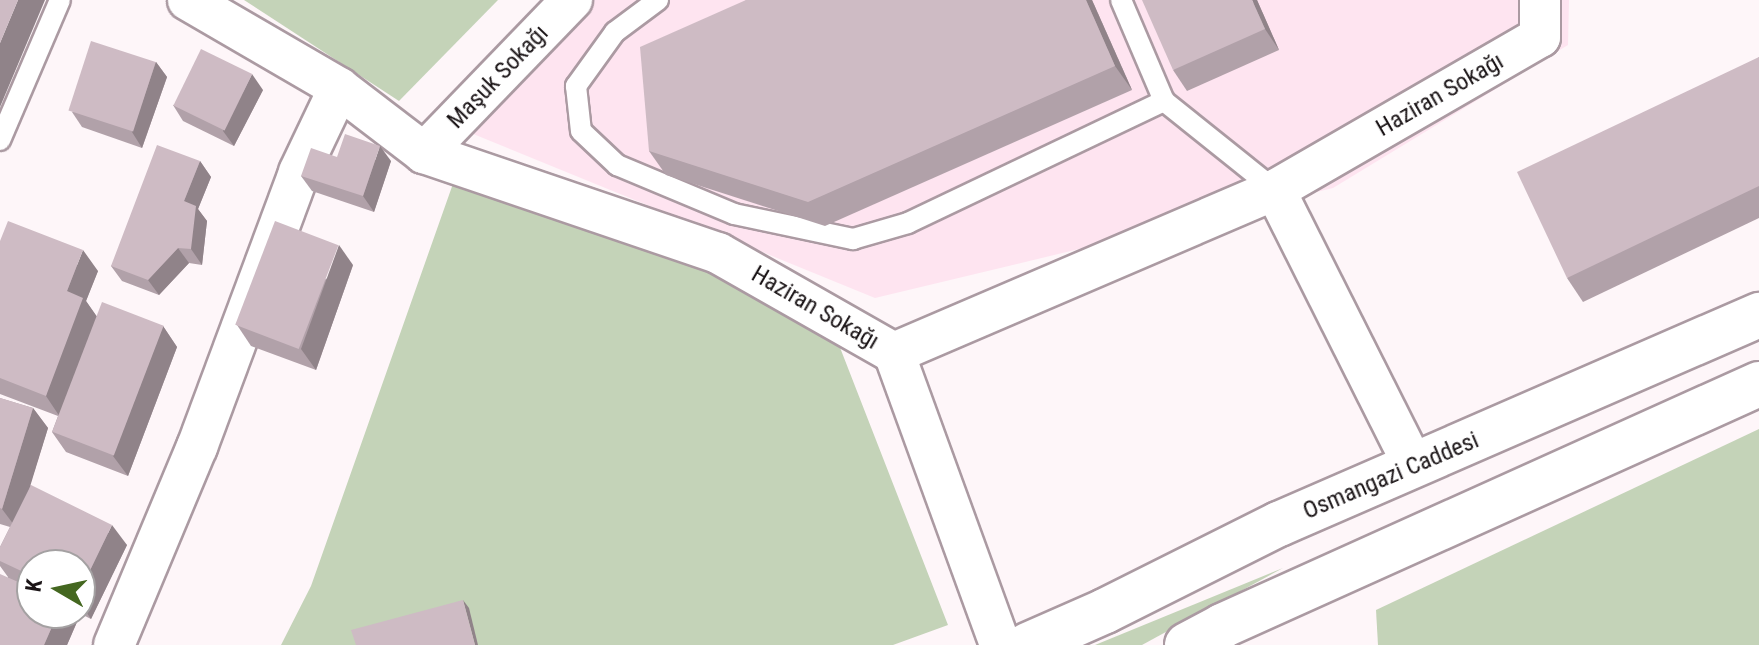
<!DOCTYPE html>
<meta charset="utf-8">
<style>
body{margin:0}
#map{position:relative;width:1759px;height:645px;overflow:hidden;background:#fef6f9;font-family:"Roboto Condensed",sans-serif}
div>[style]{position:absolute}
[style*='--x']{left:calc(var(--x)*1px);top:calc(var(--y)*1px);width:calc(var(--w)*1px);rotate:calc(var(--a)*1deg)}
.built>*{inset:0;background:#fee4f0}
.green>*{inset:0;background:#c4d3b8}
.roads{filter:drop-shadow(2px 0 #ab9aa2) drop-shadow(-2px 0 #ab9aa2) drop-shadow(0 2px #ab9aa2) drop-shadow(0 -2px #ab9aa2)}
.service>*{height:20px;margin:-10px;padding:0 10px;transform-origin:10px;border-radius:10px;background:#fff}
.minor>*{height:40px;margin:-20px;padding:0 20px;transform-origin:20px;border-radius:20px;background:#fff}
.primary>*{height:44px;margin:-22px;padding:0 22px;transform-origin:22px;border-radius:22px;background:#fff}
.wall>*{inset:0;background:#b1a1a9}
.shaded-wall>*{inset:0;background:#908389}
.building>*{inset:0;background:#cebbc4;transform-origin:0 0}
span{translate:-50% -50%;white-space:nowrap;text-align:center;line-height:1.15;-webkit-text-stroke:7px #fff;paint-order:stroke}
.street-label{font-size:24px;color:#1b1517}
.north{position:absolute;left:16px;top:549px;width:80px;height:80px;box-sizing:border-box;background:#fff;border:2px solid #a4a1a2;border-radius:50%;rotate:279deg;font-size:22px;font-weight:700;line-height:32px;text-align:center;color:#1b1517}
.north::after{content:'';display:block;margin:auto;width:28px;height:36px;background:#446720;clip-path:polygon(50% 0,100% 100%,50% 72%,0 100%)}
</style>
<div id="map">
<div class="built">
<i style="clip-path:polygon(591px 0,1569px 0,1568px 45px,1333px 188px,875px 298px,461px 129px)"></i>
</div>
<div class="green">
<i style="clip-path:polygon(244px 0,498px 0,399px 101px)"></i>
<i style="clip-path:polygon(455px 178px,825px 309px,948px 625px,893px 645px,281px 645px,311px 586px)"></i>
<i style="clip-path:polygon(1759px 429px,1759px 645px,1378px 645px,1376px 610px)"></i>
<i style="clip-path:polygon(1283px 568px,1142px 645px,1095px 645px)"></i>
</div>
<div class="roads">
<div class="service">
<i style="--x:658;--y:0;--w:54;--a:143.3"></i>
<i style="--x:615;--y:32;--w:67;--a:125.8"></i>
<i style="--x:576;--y:86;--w:45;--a:83.7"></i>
<i style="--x:581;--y:131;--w:50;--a:43.4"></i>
<i style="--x:617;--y:165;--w:127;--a:22.7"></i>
<i style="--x:734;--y:214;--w:122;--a:11.9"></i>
<i style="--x:853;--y:239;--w:57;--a:-16.2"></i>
<i style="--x:908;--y:223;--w:284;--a:-25.5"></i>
<i style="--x:1121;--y:0;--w:110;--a:66.9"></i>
<i style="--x:1164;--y:101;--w:142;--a:38.7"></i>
<i style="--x:0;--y:140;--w:152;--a:-66.8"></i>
</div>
<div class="minor">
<i style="--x:188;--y:0;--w:175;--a:30.2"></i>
<i style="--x:339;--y:88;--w:107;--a:37.4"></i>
<i style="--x:424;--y:153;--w:311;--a:18.8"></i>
<i style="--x:718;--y:253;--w:202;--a:29.6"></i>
<i style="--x:894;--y:353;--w:414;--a:-23.2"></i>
<i style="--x:1275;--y:190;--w:306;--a:-30"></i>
<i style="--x:1540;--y:37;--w:37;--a:-90"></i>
<i style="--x:424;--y:153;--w:213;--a:-46"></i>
<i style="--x:1275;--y:190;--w:309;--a:63.3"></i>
<i style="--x:894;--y:353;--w:311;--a:70"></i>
<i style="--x:114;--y:645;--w:215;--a:-67.3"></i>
<i style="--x:197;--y:447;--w:293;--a:-69.6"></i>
<i style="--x:299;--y:172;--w:93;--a:-64.5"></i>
</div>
<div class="primary">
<i style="--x:1028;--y:645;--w:84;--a:-23.8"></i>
<i style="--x:1105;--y:611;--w:195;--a:-26.6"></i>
<i style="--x:1279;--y:524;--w:524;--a:-23.53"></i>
<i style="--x:1187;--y:645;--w:40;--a:-28"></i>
<i style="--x:1222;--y:626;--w:589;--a:-24.26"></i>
</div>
</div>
<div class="wall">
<i style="clip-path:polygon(746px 0,1092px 0,1132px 90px,825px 226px,666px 175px,649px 151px)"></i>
<i style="clip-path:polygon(1257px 0,1279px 50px,1187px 91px,1173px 70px)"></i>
<i style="clip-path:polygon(1759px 57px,1759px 218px,1583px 302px,1567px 278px)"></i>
<i style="clip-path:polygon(156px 62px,167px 77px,142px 148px,82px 127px,72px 112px)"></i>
<i style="clip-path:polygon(263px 90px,234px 146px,183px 121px,173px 105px)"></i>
<i style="clip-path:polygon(337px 157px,391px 161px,374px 212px,312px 191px,301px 176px)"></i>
<i style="clip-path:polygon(200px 161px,211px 177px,198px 209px,207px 221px,202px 265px,189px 263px,159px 295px,122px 281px,111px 266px)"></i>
<i style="clip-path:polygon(0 241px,98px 271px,86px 301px,96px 316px,163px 326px,177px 347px,128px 476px,66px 452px,52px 432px,58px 416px,0 394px)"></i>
<i style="clip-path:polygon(353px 265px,316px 370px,251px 346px,237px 325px)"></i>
<i style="clip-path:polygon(0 398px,33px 408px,48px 428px,30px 485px,127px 545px,91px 619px,79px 613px,80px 613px,80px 565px,32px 565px,32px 613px,71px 613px,77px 622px,67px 645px,0 645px,8px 577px,0 566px,0 547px,10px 527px,0 524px)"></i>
</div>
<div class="shaded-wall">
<i style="clip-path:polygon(18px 0,45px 0,0 107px,0 43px)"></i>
<i style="clip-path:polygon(1086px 0,1092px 0,1132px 90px,1115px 66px)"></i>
<i style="clip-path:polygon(1252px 0,1257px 0,1279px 50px,1265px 29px)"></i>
<i style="clip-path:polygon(156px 62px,167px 77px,142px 148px,132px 132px)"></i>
<i style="clip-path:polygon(252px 74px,263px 90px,234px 146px,223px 131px)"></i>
<i style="clip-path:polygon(380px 146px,391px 161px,374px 212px,363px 196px)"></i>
<i style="clip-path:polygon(200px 161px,211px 177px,198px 209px,207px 221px,202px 265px,191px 249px,184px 201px)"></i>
<i style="clip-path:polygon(339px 245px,353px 265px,316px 370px,301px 349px)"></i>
<i style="clip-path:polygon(178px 248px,189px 263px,159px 295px,148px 280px)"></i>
<i style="clip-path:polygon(83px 250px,98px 271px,86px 301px,98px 318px,60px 417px,46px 396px,67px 291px)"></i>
<i style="clip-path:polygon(163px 326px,177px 347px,128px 476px,113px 456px)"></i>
<i style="clip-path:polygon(33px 408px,48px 428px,17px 529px,2px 509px)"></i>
<i style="clip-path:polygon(112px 525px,127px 545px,91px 619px,80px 603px,80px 591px)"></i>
<i style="clip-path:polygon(463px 600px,469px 608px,478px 645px,475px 645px)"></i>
<i style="clip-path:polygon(58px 613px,71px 613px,77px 622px,67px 645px,44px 645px)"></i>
</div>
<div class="building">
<i style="clip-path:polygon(0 0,18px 0,0 43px)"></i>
<i style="clip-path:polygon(746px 0,1086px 0,1115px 66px,808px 202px,649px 151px,640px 47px)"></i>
<i style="clip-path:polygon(1142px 0,1252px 0,1265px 29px,1173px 70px)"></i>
<i style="left:91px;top:41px;width:68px;height:73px;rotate:18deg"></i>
<i style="left:201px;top:49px;width:57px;height:63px;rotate:26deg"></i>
<i style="clip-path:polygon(1759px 57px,1759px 186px,1567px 278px,1517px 172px)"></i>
<i style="clip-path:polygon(345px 134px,380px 146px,363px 196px,301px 176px,311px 148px,337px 157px)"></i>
<i style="clip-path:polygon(157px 145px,200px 161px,184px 201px,196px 206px,191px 249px,178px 248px,148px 280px,111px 266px)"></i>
<i style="clip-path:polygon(8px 221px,83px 250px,67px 291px,83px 298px,46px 396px,0 378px,0 241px)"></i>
<i style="left:275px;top:221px;width:68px;height:111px;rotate:21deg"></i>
<i style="left:102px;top:302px;width:66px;height:139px;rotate:21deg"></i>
<i style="clip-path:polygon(0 398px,33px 408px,2px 509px,0 508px)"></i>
<i style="clip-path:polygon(31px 485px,112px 525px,80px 591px,80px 565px,32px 565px,32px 576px,0 561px,0 547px)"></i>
<i style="clip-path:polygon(0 574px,32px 588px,32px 613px,58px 613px,44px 645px,0 645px)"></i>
<i style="clip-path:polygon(463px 600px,475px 645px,356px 645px,351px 630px)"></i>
</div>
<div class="street-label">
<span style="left:498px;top:77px;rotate:-46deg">Maşuk Sokağı</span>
<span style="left:1440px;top:95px;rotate:-30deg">Haziran Sokağı</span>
<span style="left:815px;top:308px;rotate:30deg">Haziran Sokağı</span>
<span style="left:1391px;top:476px;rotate:-23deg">Osmangazi Caddesi</span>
</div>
<div class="north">K</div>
</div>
